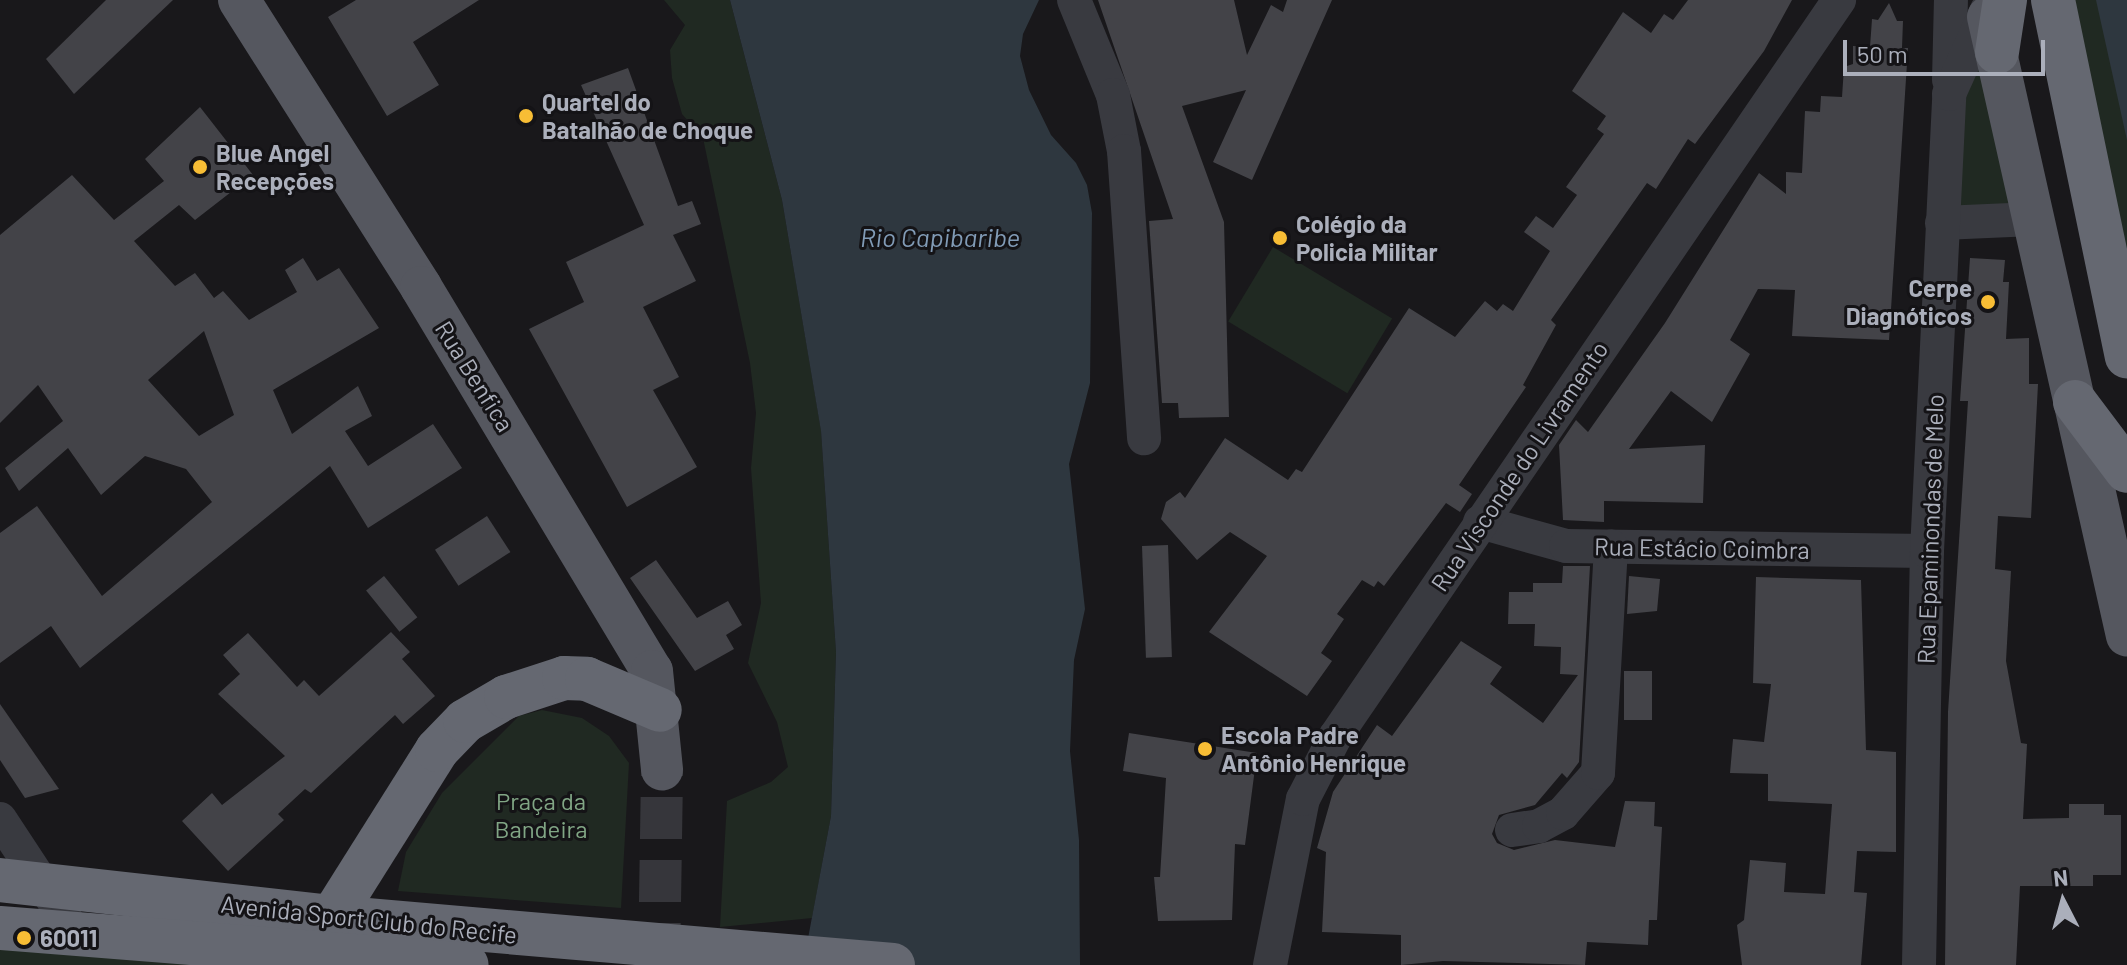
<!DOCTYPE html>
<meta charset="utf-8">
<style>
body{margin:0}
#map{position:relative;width:2127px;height:965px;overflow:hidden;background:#19181b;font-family:Barlow,sans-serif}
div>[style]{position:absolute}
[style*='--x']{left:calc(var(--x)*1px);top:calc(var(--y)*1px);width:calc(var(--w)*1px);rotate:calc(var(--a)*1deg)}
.green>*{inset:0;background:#202922;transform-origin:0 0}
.water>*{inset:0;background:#2e373f}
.building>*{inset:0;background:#434348;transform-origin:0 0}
.major-tunnel>*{height:42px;margin-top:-21px;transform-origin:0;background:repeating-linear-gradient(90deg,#36363b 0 42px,transparent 0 63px)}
.minor>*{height:34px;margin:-17px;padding:0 17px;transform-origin:17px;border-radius:17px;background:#393a40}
.major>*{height:42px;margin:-21px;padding:0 21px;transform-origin:21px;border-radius:21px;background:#55575f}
.highway>*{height:44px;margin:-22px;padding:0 22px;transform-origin:22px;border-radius:22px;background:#656871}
.dots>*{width:22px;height:22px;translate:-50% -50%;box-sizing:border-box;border:4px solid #141316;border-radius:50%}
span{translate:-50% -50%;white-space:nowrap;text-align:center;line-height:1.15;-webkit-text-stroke:6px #141316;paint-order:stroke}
.poi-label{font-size:24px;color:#abafbb;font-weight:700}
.left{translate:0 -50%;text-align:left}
.right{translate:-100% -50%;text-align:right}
.street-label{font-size:24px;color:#abafbb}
.park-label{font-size:24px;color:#81a685}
.water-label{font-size:26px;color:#819bb6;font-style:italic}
.north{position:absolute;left:2023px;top:861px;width:80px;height:80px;-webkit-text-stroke:6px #141316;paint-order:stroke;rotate:354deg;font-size:22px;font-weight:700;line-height:32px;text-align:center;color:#abafbb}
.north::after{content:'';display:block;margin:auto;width:28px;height:36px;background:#abafbb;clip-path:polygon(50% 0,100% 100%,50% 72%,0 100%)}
.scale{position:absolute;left:1843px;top:40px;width:202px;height:36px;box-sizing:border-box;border:4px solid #abafbb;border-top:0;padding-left:10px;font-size:24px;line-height:28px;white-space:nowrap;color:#abafbb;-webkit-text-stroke:6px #141316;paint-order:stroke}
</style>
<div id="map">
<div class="green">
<i style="clip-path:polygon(664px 0,730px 0,782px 200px,821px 430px,836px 652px,831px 816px,812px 918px,720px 927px,727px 801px,771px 782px,788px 767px,777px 722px,748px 663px,761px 603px,751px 468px,756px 413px,750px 363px,703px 138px,682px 114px,672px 78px,670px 50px,685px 25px)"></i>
<i style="clip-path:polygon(2053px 0,2127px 0,2127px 356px)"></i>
<i style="clip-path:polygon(1987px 10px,2034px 219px,1942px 223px,1949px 94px)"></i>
<i style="left:1273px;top:247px;width:139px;height:87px;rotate:31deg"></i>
<i style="clip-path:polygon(542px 710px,582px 718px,609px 736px,629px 763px,621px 908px,398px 891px,406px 852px,442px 793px,519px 716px)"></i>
<i style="clip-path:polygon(0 949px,220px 965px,0 965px)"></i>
</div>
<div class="water">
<i style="clip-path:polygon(730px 0,1039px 0,1023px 34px,1020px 56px,1029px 90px,1051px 135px,1076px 163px,1087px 185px,1092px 213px,1090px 383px,1069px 464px,1085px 609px,1074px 660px,1070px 751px,1079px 840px,1080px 965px,803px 965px,831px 816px,836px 652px,821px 431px,782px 200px)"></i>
<i style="clip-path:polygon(2096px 0,2127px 0,2127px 140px)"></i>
</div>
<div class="building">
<i style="clip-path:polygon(106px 0,173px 0,74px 94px,46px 59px)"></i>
<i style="clip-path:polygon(356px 0,479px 0,413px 42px,439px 85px,387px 116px,328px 17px)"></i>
<i style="clip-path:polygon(1098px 0,1234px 0,1247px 55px,1271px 5px,1283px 12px,1287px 0,1332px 0,1252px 180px,1213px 162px,1246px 90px,1182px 106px,1224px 222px,1229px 417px,1179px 418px,1178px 403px,1162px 403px,1149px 221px,1173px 219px)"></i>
<i style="clip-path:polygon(1688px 0,1792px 0,1764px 51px,1695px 144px,1688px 139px,1656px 189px,1647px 183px,1551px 320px,1556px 325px,1523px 385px,1526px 387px,1459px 485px,1472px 494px,1460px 512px,1446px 503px,1384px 586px,1378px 581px,1374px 587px,1362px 580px,1337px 614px,1344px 619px,1321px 653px,1332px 661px,1307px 696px,1209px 632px,1267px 556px,1230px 532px,1197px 560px,1161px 519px,1166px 502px,1180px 492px,1185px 498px,1225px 438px,1288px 480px,1296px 469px,1302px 472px,1409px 308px,1455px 337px,1485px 301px,1497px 311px,1503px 304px,1513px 311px,1550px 251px,1524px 232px,1536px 216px,1553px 228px,1577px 195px,1566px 187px,1604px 134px,1597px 129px,1606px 116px,1572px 91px,1623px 12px,1651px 33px,1664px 14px,1673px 20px)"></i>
<i style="clip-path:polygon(1889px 3px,1897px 21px,1903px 21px,1902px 48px,1908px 48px,1889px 340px,1792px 336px,1795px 290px,1758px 289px,1730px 340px,1750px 354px,1712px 422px,1671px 391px,1629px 449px,1705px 445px,1703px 503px,1604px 501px,1604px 522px,1563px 520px,1559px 445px,1576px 420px,1588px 432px,1665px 323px,1759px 173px,1786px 194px,1786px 172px,1802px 173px,1805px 111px,1820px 112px,1821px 96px,1842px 97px,1844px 67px,1853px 64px,1853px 46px,1870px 47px,1872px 19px,1878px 20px)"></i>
<i style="clip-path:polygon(628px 68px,678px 206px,692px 201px,701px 224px,673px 235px,696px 281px,643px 307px,679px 377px,653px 390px,697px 467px,627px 507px,529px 329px,584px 302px,566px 262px,644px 225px,581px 85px)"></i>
<i style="clip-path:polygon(evenodd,200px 107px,253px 175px,195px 220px,179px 205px,134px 241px,175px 286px,195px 273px,214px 298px,223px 291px,249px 320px,297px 292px,285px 270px,303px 258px,317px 281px,339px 268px,379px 328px,273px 390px,292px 434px,358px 386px,372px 416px,345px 431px,368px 466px,433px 424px,462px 468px,368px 528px,330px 466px,80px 668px,51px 626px,0 663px,0 533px,37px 506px,102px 596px,212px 502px,186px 469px,145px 456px,101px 495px,68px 448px,19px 491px,5px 468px,63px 421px,38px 385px,0 423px,0 235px,72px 175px,114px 220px,164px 181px,145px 159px,200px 107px,204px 331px,234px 415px,199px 436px,148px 380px,204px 331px)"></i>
<i style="clip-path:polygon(1970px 258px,2005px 260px,2003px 282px,2009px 282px,2006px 339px,2029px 338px,2029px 384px,2038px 384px,2031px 518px,1998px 516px,1995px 569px,2011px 571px,2006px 661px,2021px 743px,2027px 744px,2023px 819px,2069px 818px,2069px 804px,2104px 804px,2104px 815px,2121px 815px,2121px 875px,2093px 875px,2093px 886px,2020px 886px,2016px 965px,1945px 965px,1948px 712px,1968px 401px,1960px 401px)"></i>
<i style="left:487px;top:516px;width:43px;height:62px;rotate:57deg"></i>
<i style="left:1168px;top:545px;width:112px;height:26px;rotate:88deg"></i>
<i style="clip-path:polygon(656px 560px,697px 618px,728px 601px,742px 625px,726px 635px,734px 649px,695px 671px,630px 578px)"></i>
<i style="clip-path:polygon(1563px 566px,1590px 566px,1579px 762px,1567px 778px,1562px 773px,1535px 805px,1499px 815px,1492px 834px,1497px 843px,1514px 850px,1555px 840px,1615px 847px,1625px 801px,1655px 802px,1654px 826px,1662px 827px,1657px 920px,1649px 920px,1648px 945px,1587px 942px,1585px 965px,1443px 961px,1401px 965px,1401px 935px,1322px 932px,1326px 852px,1317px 848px,1333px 792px,1377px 725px,1392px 736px,1461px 641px,1502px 667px,1490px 684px,1543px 723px,1578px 675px,1560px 674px,1561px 647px,1534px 646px,1535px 624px,1508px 624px,1509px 592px,1533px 592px,1533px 583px,1562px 583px)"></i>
<i style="left:384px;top:576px;width:53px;height:23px;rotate:51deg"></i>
<i style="clip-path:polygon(1629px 576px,1660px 579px,1657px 611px,1627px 614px)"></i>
<i style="clip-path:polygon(1756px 577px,1861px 580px,1866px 750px,1896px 752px,1896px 852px,1857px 851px,1854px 892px,1867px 893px,1861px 965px,1742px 965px,1737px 925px,1744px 920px,1750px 860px,1786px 863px,1784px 892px,1825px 894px,1832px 804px,1768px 801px,1768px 774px,1730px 773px,1733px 739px,1764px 742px,1771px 684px,1753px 683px)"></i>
<i style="clip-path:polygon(391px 632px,410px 652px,402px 659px,435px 696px,403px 724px,395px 715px,311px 793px,305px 789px,278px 814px,284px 820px,228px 871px,182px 821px,212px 793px,222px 805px,285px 756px,218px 694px,240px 674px,223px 655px,248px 633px,297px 687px,304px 680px,319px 696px)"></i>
<i style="left:1624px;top:671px;width:28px;height:49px"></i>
<i style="clip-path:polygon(0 704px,59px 789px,25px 798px,0 760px)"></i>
<i style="clip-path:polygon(1129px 733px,1257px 753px,1245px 845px,1235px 844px,1232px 920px,1158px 921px,1154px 877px,1160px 877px,1166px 778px,1123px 771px)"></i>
</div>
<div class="major-tunnel">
<i style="--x:659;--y:965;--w:196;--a:-89.1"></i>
</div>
<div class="minor">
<i style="--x:1074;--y:0;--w:103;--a:67.7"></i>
<i style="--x:1113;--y:95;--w:57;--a:78.9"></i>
<i style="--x:1124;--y:151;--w:288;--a:86"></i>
<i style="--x:1949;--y:80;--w:80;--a:-88.6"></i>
<i style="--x:1942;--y:223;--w:92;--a:-2.5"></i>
<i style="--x:1480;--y:522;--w:89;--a:15.6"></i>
<i style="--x:1566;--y:546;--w:361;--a:0.8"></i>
<i style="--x:0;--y:819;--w:136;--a:56.7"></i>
<i style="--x:1512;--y:830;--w:27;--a:-8"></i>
<i style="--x:1539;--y:826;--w:27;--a:-28"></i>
<i style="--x:1563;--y:813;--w:53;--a:-48.8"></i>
<i style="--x:1598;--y:773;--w:227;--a:-86.7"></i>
<i style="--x:1270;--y:965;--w:169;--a:-78.8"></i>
<i style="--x:1303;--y:799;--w:70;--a:-62.7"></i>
<i style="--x:1335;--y:737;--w:893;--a:-55.63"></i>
<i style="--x:1919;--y:965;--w:414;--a:-88.9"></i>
<i style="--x:1927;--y:551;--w:458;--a:-87.2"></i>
<i style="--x:1949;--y:94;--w:92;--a:-65.7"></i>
</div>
<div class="major">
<i style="--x:239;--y:0;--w:340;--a:57.6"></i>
<i style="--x:421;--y:287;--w:448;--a:59"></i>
<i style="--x:652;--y:671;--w:99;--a:84.2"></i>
<i style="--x:1988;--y:17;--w:634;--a:77.34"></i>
</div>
<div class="highway">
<i style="--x:2053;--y:0;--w:364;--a:78.3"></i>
<i style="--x:1997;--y:52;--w:53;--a:-81.3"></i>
<i style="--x:2075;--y:402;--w:86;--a:53"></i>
<i style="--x:0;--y:880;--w:334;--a:6.4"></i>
<i style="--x:332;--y:917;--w:563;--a:4.89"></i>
<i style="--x:332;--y:917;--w:197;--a:-57.8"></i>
<i style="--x:437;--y:750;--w:40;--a:-46"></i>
<i style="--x:465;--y:721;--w:48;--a:-30.3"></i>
<i style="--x:506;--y:697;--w:61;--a:-18.1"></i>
<i style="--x:564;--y:678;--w:23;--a:2"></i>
<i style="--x:587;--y:679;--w:79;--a:23"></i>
<i style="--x:0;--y:928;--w:468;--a:4.5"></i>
</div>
<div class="dots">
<i style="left:526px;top:116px;background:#f7bd35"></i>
<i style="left:200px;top:167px;background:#f7bd35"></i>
<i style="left:1280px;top:238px;background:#f7bd35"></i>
<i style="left:1988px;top:302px;background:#f7bd35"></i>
<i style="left:1205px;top:749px;background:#f7bd35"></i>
<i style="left:24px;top:938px;background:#f7bd35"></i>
</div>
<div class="poi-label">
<span class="left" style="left:542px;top:116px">Quartel do<br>Batalhão de Choque</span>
<span class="left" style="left:216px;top:167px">Blue Angel<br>Recepções</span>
<span class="left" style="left:1296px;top:238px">Colégio da<br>Policia Militar</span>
<span class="right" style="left:1972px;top:302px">Cerpe<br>Diagnóticos</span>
<span class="left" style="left:1221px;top:749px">Escola Padre<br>Antônio Henrique</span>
<span class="left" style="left:40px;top:938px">60011</span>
</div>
<div class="street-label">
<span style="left:475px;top:376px;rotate:58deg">Rua Benfica</span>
<span style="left:1519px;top:466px;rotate:-56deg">Rua Visconde do Livramento</span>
<span style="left:1930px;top:529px;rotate:-88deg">Rua Epaminondas de Melo</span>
<span style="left:1702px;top:548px;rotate:1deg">Rua Estácio Coimbra</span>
<span style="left:369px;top:919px;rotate:6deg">Avenida Sport Club do Recife</span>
</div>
<div class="park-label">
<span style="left:541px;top:815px">Praça da<br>Bandeira</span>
</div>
<div class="water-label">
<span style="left:940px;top:237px">Rio Capibaribe</span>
</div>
<div class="north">N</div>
<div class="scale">50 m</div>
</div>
